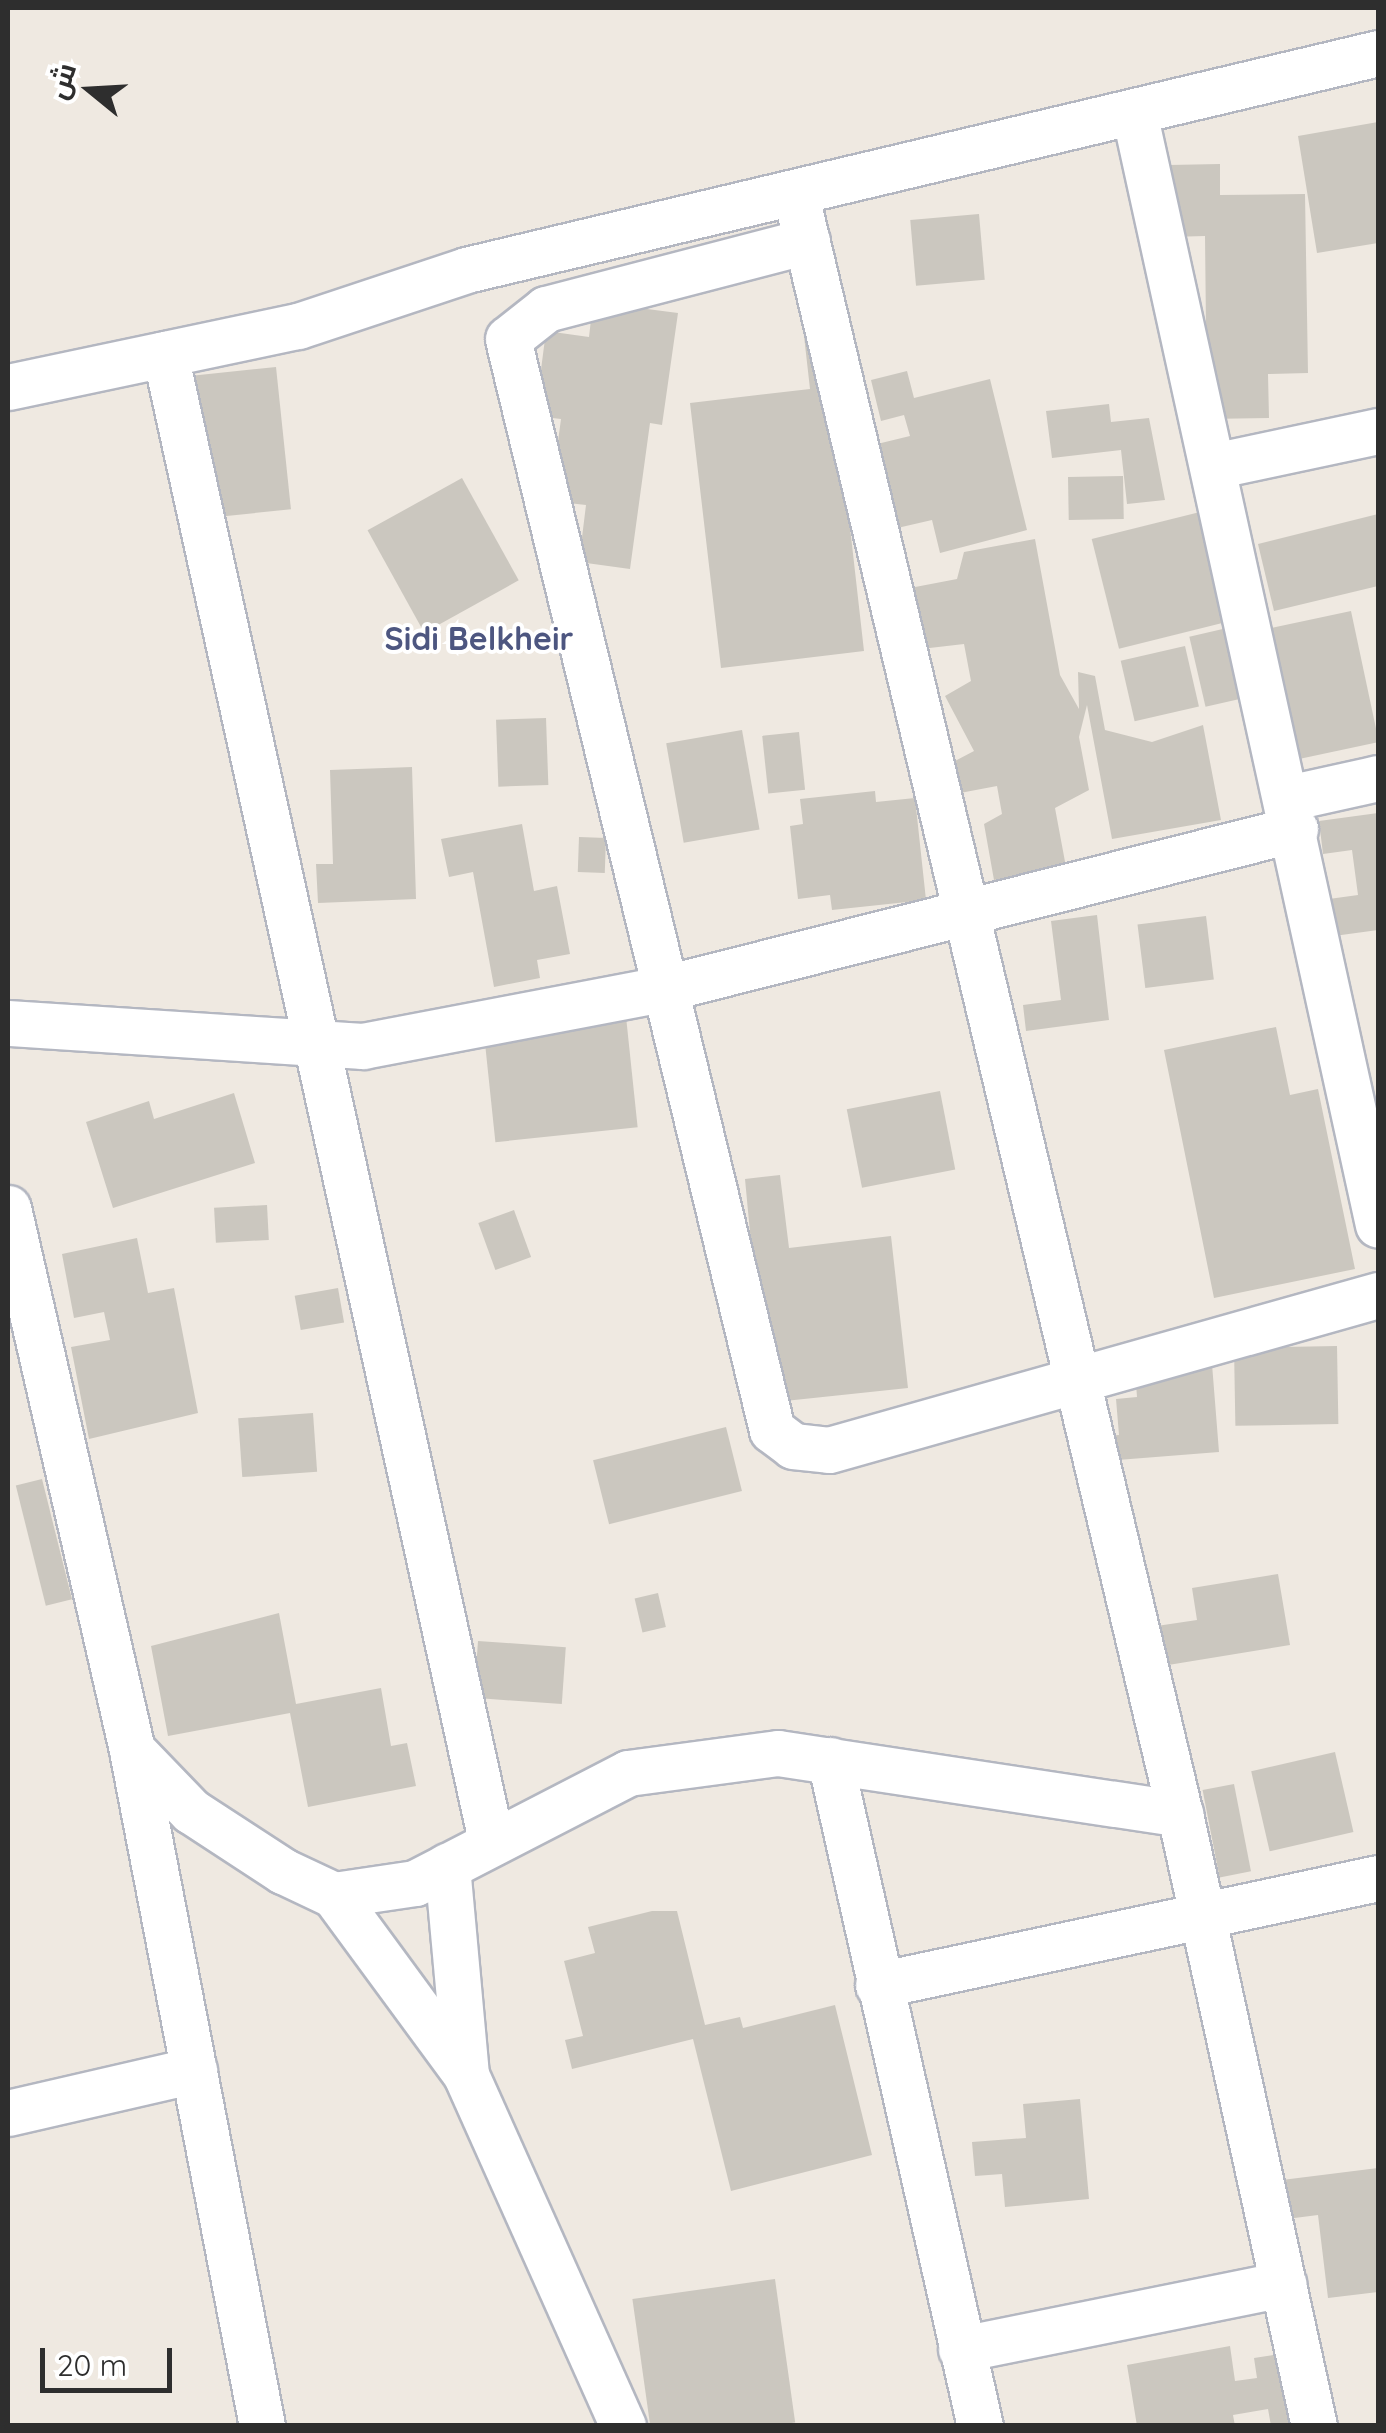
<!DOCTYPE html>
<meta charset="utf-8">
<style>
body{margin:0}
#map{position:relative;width:1386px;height:2433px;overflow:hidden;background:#efe9e1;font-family:Quicksand,Cairo,sans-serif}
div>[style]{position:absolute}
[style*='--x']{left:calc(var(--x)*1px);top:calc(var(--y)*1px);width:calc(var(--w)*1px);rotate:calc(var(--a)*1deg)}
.building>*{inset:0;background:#cbc7bf;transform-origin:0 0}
.roads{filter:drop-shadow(2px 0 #b4b7c1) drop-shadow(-2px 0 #b4b7c1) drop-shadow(0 2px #b4b7c1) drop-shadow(0 -2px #b4b7c1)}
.minor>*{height:45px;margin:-22.5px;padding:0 22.5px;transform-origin:22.5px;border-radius:22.5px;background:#fff}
span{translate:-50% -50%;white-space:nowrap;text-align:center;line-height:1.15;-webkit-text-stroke:8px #fff;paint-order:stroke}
.neighbourhood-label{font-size:32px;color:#4d5680;font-weight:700}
.frame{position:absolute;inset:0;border:10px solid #2e2e2e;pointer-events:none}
.north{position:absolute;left:40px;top:40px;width:100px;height:100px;-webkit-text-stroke:8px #fff;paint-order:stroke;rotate:288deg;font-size:28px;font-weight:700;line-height:40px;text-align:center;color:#2e2e2e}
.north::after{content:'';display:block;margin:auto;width:35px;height:45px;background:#2e2e2e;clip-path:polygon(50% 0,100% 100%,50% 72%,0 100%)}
.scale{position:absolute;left:40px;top:2348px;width:132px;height:45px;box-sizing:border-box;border:5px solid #2e2e2e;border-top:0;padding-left:12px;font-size:30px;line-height:35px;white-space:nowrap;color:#2e2e2e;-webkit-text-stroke:8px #fff;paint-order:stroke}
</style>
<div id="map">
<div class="building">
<i style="clip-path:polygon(1378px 122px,1378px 243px,1317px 253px,1298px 136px)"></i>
<i style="clip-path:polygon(1220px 164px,1220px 195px,1305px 194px,1308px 373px,1268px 374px,1269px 418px,1207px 419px,1205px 236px,1170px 237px,1169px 165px)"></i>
<i style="left:979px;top:214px;width:66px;height:69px;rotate:85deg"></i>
<i style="clip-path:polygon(820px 262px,864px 651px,721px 668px,690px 403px,810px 389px,796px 265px)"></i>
<i style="clip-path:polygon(593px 302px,678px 313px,662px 425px,650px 423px,630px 569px,579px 562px,586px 505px,550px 501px,561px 419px,535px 416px,546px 331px,589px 337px)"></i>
<i style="left:276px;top:367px;width:143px;height:82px;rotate:84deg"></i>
<i style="clip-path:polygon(907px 371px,914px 398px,990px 379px,1027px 530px,940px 553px,932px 520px,893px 529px,873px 445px,910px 436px,904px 415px,881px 421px,871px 380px)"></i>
<i style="clip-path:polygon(1109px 404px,1111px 422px,1149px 418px,1165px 500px,1127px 504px,1121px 450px,1052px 458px,1046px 411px)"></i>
<i style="left:1123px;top:476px;width:43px;height:55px;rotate:89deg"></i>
<i style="left:462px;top:478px;width:117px;height:108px;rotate:61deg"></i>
<i style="left:1212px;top:509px;width:113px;height:124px;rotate:76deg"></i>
<i style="clip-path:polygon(1378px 514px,1378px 586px,1274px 611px,1258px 544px)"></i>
<i style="clip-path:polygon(1035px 539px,1060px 675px,1079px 709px,1078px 672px,1095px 676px,1105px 730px,1152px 742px,1203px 725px,1221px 820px,1112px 839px,1087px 705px,1079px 737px,1089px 790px,1055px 808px,1066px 867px,994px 880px,984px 824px,1002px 814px,997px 786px,960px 793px,955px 761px,974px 751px,945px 696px,971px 681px,964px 644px,921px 649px,910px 588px,957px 579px,964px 552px)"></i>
<i style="left:1351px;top:611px;width:134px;height:84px;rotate:78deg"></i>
<i style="left:1240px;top:625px;width:72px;height:52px;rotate:77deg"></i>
<i style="left:1185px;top:646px;width:62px;height:66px;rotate:77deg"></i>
<i style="left:546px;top:718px;width:67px;height:50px;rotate:88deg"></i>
<i style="left:742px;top:730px;width:101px;height:77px;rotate:80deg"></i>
<i style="left:799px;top:732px;width:58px;height:37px;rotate:84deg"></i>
<i style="clip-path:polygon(412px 767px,416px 899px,318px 903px,316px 864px,333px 864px,330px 770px)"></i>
<i style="clip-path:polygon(875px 791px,876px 802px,915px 798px,926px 900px,832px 910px,830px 895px,798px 899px,790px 826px,803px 824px,800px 799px)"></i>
<i style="clip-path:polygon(1378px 813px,1378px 930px,1334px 936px,1329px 899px,1358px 895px,1352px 850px,1323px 854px,1319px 821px)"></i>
<i style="clip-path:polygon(522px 824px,534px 891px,557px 886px,570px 954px,537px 960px,540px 978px,494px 987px,473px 872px,449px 877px,441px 839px)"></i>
<i style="left:579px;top:837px;width:27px;height:35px;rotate:2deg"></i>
<i style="clip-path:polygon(1097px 915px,1109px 1020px,1026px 1031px,1023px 1005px,1061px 1000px,1051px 921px)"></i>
<i style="left:1206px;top:916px;width:64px;height:69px;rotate:83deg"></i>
<i style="left:623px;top:988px;width:140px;height:143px;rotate:84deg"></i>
<i style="clip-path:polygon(1276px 1027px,1290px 1095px,1318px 1089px,1355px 1269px,1214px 1298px,1164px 1050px)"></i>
<i style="left:940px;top:1091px;width:80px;height:95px;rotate:79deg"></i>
<i style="clip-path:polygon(234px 1093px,255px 1163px,113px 1208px,86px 1122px,149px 1101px,154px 1119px)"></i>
<i style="clip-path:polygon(780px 1175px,789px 1248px,891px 1236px,908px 1388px,766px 1403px,745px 1179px)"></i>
<i style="left:267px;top:1205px;width:35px;height:53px;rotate:87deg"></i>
<i style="left:514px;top:1210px;width:50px;height:38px;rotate:70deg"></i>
<i style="clip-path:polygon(137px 1238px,148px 1293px,174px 1288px,198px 1413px,89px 1439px,71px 1347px,110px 1340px,104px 1312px,74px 1318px,62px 1254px)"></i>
<i style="left:338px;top:1288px;width:35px;height:44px;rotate:80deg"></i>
<i style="left:1337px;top:1346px;width:78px;height:103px;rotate:89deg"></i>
<i style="clip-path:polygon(1212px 1364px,1219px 1452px,1105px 1461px,1103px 1436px,1119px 1435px,1116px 1399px,1137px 1397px,1135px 1370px)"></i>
<i style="left:313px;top:1413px;width:59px;height:75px;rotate:86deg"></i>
<i style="left:726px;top:1427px;width:66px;height:137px;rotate:76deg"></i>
<i style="left:42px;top:1479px;width:124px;height:27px;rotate:76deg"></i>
<i style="clip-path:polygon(1278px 1574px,1290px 1645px,1156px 1667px,1150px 1627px,1197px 1620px,1192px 1588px)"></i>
<i style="left:658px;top:1593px;width:35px;height:24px;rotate:77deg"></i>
<i style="clip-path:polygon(279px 1613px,296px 1704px,381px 1688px,391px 1746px,407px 1743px,416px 1786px,308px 1807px,290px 1713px,168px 1736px,151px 1646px)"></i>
<i style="left:478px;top:1641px;width:88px;height:57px;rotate:4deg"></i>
<i style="left:1335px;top:1752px;width:82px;height:86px;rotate:77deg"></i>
<i style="left:1234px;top:1784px;width:89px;height:32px;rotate:79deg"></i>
<i style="clip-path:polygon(652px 1911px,677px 1911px,705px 2025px,740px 2017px,743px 2028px,835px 2005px,872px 2155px,731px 2191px,693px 2039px,572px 2069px,565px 2040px,583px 2036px,564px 1961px,595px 1953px,588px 1927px)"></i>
<i style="clip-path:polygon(1080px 2099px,1089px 2199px,1005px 2207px,1002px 2174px,975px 2176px,972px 2142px,1026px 2138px,1023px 2104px)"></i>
<i style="clip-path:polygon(1378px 2168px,1378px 2292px,1328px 2298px,1318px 2215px,1271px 2221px,1267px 2182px)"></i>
<i style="left:775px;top:2279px;width:145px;height:144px;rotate:82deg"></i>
<i style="clip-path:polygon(1230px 2346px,1235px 2381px,1257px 2378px,1254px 2358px,1286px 2353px,1298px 2426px,1271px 2426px,1268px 2409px,1233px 2415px,1235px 2426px,1137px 2426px,1127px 2365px)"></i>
</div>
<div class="roads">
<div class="minor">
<i style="--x:1134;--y:112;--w:1139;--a:77.63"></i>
<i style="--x:795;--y:192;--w:1667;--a:76.65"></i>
<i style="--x:1180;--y:1814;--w:626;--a:77.65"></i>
<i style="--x:807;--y:241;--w:270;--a:165.4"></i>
<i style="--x:546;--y:309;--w:48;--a:141.7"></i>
<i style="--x:508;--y:339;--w:1122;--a:76.4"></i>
<i style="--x:772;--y:1430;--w:26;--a:37"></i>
<i style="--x:793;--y:1446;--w:36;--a:6"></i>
<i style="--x:829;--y:1450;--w:570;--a:-15.77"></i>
<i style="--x:165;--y:354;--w:1522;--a:77.63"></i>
<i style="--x:8;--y:387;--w:296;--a:-11.9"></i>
<i style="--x:298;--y:326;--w:177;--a:-18.4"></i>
<i style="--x:466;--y:270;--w:937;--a:-13.38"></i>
<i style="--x:1213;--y:466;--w:169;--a:-12"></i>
<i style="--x:1288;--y:798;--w:92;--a:-12.5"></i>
<i style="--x:8;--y:1023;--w:356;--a:3.7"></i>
<i style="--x:363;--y:1046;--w:304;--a:-10.8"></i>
<i style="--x:662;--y:989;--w:653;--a:-14.19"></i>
<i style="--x:8;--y:1208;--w:556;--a:77.11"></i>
<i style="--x:132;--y:1750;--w:85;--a:46"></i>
<i style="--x:191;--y:1811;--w:110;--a:33.1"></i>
<i style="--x:283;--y:1871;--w:56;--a:25.2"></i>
<i style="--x:334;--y:1895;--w:82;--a:-8.4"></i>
<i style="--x:415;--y:1883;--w:240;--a:-27.3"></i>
<i style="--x:628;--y:1773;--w:151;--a:-7.6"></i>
<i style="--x:778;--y:1753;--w:407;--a:8.6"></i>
<i style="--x:132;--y:1750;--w:688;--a:79.11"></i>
<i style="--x:830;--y:1760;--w:683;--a:77.31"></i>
<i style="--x:447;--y:1866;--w:210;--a:84.8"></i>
<i style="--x:466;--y:2075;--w:385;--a:65.9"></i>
<i style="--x:334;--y:1895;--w:216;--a:53.7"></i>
<i style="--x:878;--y:1985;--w:511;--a:-12.08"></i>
<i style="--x:8;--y:2113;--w:191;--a:-13"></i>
<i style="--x:961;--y:2349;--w:329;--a:-11.4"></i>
</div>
</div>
<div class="neighbourhood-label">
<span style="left:479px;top:638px">Sidi Belkheir</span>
</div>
<div class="frame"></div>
<div class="north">ش</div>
<div class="scale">20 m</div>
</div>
